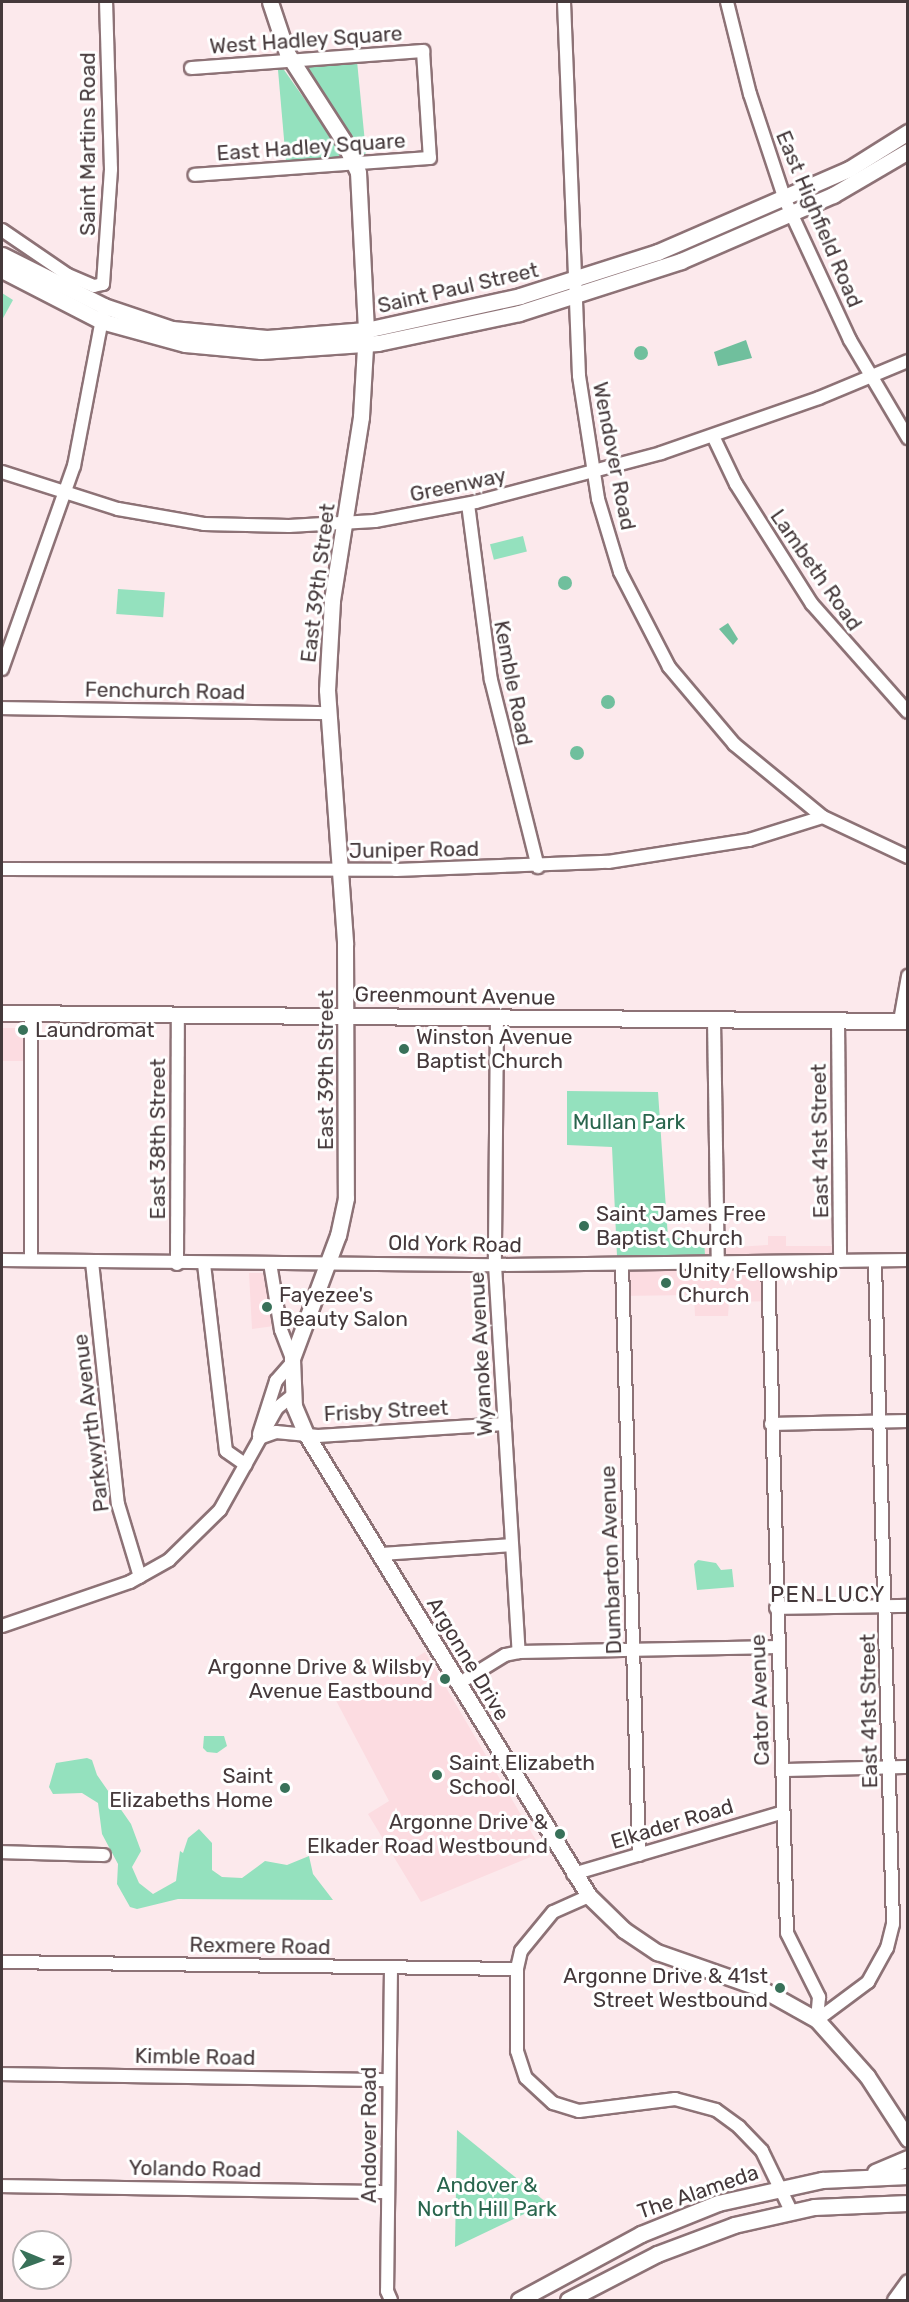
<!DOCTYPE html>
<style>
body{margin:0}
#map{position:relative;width:909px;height:2302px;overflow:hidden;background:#fce9ec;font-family:Rubik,sans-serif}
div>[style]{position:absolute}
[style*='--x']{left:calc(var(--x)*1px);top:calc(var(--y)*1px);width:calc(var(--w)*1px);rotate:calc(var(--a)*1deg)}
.built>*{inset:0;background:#fcdce1;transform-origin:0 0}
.green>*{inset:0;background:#94e1be;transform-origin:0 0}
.water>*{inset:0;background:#70bf9d}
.round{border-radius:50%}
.roads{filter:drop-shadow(2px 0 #8d7276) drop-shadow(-2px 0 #8d7276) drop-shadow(0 2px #8d7276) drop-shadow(0 -2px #8d7276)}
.minor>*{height:12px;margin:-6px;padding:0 6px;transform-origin:6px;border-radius:6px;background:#fff}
.major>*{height:15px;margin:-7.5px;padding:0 7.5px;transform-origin:7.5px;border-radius:7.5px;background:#fff}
.dots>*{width:16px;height:16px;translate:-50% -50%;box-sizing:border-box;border:3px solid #fff;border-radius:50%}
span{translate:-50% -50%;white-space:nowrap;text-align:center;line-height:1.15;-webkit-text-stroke:6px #fff;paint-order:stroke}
.street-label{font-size:21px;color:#45393b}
.poi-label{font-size:21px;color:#45393b}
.left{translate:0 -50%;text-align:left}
.right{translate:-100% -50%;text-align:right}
.park-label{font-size:21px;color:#29654d}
.neighbourhood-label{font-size:22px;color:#45393b;letter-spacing:1.5px}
.frame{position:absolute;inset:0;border:3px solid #45393b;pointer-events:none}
.north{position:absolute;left:12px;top:2230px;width:60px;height:60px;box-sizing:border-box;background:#fff;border:2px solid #b5b0b1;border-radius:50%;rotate:91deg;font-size:16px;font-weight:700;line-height:24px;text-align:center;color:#45393b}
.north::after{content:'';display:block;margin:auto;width:21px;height:27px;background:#387159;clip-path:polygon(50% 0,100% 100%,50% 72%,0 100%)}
</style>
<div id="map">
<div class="built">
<i style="left:2px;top:1028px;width:24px;height:33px"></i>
<i style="clip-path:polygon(768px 1236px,786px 1236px,786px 1246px,839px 1246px,839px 1262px,768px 1264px,769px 1301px,729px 1302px,728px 1316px,695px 1316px,694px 1295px,618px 1296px,617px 1256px,705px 1255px,704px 1237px,718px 1237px,719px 1248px,768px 1245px)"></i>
<i style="clip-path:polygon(249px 1273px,267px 1273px,274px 1326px,252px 1329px)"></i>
<i style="clip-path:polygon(425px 1652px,543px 1852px,421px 1902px,368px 1814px,389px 1801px,331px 1691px,382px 1678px)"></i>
</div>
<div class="green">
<i style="clip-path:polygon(357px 61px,366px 153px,362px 157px,308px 71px,310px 65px)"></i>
<i style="clip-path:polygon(282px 67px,339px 148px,339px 157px,286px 162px,278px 70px)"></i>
<i style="clip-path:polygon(2px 293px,13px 300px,2px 320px)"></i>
<i style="left:523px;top:536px;width:16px;height:34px;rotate:76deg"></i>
<i style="left:118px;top:589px;width:47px;height:25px;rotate:4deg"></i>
<i style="clip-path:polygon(567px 1091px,658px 1092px,668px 1238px,704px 1237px,705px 1255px,617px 1256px,612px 1147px,567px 1145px)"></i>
<i style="clip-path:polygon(698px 1560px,716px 1563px,721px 1570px,732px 1569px,734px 1587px,697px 1590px,694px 1564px)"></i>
<i style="clip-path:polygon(204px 1736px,224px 1736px,227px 1746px,217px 1753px,207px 1752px,203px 1748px)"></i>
<i style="clip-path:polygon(87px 1758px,92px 1760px,97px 1775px,131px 1824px,141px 1851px,132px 1867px,139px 1883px,153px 1894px,176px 1881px,180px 1851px,183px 1853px,188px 1838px,199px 1829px,212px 1843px,212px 1870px,222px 1877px,242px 1878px,265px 1861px,287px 1865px,309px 1856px,313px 1874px,333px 1900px,178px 1899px,137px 1909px,130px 1907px,117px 1884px,118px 1864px,102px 1834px,98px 1803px,82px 1793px,53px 1794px,49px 1787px,56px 1763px)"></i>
<i style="clip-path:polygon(457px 2130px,547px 2203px,455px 2247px)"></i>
</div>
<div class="water">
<i style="clip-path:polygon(746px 340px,752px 358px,718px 366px,714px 352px)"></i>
<i class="round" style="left:634px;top:346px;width:14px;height:14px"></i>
<i class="round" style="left:558px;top:576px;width:14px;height:14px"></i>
<i style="clip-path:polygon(728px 623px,738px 639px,733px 645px,719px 629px)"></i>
<i class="round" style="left:601px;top:695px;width:14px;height:14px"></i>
<i class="round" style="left:570px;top:746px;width:14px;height:14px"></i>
</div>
<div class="roads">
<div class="minor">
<i style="--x:564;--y:2;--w:374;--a:87.7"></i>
<i style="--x:579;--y:376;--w:124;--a:81.2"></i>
<i style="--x:598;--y:499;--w:76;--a:73.2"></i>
<i style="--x:620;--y:572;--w:107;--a:62.7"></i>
<i style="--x:669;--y:667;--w:101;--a:49.8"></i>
<i style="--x:734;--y:744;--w:115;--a:39.4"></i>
<i style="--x:823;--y:817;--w:94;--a:25.2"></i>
<i style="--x:727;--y:2;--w:95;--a:76"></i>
<i style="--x:750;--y:94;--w:112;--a:71.7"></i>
<i style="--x:785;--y:200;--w:154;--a:65.1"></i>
<i style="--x:850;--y:340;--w:114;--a:59.4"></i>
<i style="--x:191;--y:68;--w:233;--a:-4.2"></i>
<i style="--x:423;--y:51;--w:107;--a:86.3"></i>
<i style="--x:430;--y:158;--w:236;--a:175.9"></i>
<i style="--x:2;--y:230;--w:80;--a:34.3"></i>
<i style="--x:68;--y:275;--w:28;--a:23"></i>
<i style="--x:94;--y:286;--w:9;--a:-13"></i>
<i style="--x:103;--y:284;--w:115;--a:-86"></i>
<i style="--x:111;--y:169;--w:167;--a:-91.7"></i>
<i style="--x:713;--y:436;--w:53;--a:64.4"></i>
<i style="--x:736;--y:484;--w:142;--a:57.7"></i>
<i style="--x:812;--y:604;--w:144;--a:48.4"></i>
<i style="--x:2;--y:472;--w:122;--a:17.7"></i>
<i style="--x:118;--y:509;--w:87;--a:9.9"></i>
<i style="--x:204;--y:524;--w:85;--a:1.3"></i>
<i style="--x:289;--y:526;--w:86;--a:-3.3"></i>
<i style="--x:375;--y:521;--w:103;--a:-10.7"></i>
<i style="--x:476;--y:502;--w:191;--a:-14.8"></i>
<i style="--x:661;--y:453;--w:167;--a:-19.2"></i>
<i style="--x:819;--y:398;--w:96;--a:-22.6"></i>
<i style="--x:468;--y:504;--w:177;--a:82.6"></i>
<i style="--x:491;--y:680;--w:193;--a:75.9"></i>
<i style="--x:2;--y:669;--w:215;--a:-70.5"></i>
<i style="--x:74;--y:466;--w:155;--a:-79.2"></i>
<i style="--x:2;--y:708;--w:325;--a:0.9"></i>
<i style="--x:2;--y:869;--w:394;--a:0.1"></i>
<i style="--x:396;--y:870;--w:212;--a:-2.2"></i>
<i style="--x:608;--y:862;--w:143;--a:-8.9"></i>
<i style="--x:749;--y:840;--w:77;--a:-17.3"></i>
<i style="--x:497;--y:1017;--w:248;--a:90.5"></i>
<i style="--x:495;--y:1265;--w:388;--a:86.5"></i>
<i style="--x:838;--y:1019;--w:242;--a:89.5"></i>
<i style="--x:714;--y:1020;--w:243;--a:89.1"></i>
<i style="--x:900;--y:1021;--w:46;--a:-79.9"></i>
<i style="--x:2;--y:1260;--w:493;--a:0.6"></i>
<i style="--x:495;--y:1265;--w:413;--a:-0.7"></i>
<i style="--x:31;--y:1260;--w:247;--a:-90"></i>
<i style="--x:92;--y:1262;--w:243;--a:83.9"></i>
<i style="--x:118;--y:1504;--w:76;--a:73.2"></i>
<i style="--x:768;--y:1262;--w:671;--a:88.38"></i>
<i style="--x:787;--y:1933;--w:72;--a:63.4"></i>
<i style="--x:819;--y:1997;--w:23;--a:95"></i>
<i style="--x:270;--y:1263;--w:68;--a:80.7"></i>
<i style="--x:281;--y:1330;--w:31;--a:69"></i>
<i style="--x:177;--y:1264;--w:249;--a:-89.8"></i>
<i style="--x:204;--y:1264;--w:188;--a:83.3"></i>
<i style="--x:226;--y:1451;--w:24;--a:35"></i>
<i style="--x:622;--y:1264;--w:591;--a:88.35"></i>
<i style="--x:771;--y:1424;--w:137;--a:-1.3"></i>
<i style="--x:259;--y:1434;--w:56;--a:-72.2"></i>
<i style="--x:276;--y:1381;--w:23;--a:-49"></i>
<i style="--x:259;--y:1438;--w:18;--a:-19"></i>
<i style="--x:276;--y:1432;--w:42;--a:5.4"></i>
<i style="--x:318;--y:1436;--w:187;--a:-3.7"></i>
<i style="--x:380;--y:1554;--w:131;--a:-3.9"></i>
<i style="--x:776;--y:1608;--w:132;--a:-0.9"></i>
<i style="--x:2;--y:1626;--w:135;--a:-19"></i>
<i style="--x:130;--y:1582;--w:45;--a:-29.4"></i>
<i style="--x:169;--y:1560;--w:71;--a:-44.4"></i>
<i style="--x:220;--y:1510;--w:117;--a:-60.8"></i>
<i style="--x:277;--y:1408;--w:19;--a:-39"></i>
<i style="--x:458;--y:1684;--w:55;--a:-31.7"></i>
<i style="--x:505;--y:1655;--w:14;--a:-12"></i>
<i style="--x:519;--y:1652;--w:260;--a:-1.1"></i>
<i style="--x:782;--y:1770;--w:126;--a:-1.4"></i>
<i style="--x:2;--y:1852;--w:102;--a:1.7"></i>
<i style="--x:573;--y:1874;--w:219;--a:-16.4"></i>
<i style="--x:589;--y:1896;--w:39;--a:156"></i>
<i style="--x:553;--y:1912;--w:50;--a:129.4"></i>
<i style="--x:521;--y:1951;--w:18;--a:103"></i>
<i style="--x:517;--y:1969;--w:82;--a:90"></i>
<i style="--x:517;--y:2051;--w:28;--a:72"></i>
<i style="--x:526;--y:2078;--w:37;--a:43"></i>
<i style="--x:553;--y:2103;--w:27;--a:17"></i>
<i style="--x:579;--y:2111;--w:97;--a:-7.1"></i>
<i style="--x:675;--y:2099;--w:42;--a:15"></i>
<i style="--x:716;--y:2110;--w:29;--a:36"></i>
<i style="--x:739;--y:2127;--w:33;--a:46"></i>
<i style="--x:762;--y:2151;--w:67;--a:64.2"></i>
<i style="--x:2;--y:1962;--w:515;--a:0.78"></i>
<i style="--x:391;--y:1968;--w:323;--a:90.7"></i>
<i style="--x:387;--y:2291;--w:10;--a:66"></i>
<i style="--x:817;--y:2020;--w:64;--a:-36.7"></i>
<i style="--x:868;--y:1982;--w:39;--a:-61"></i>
<i style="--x:887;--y:1948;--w:25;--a:-76"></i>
<i style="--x:893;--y:1924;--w:663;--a:-91.56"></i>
<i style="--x:2;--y:2074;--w:386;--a:0.9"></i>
<i style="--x:2;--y:2186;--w:386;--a:0.9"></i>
</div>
<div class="major">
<i style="--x:270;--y:2;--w:54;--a:71.6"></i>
<i style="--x:287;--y:53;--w:103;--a:57.2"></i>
<i style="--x:343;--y:140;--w:35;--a:65"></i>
<i style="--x:358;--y:172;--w:158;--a:87.1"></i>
<i style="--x:366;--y:330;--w:87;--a:93.3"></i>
<i style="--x:361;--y:417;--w:186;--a:99"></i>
<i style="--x:332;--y:601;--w:89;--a:93.2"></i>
<i style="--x:327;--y:690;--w:255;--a:85.9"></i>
<i style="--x:345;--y:944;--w:254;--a:89.8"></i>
<i style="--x:346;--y:1198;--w:38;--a:102"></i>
<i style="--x:338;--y:1235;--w:132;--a:110.4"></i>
<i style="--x:292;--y:1359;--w:47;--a:87.6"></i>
<i style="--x:294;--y:1406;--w:30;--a:67"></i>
<i style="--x:306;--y:1434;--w:542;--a:58.51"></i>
<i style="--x:589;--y:1896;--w:49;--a:44.2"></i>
<i style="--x:624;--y:1930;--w:40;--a:34"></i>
<i style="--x:657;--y:1952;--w:109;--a:19.3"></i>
<i style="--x:760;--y:1988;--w:65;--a:29.3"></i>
<i style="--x:817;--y:2020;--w:75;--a:48.2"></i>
<i style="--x:867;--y:2076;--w:75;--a:56.9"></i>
<i style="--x:2;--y:255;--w:114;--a:26.6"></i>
<i style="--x:104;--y:306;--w:72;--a:18.7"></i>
<i style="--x:172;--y:329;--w:95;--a:5.4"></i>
<i style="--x:267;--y:338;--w:99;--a:-4.6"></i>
<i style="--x:366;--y:330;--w:158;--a:-12.4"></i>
<i style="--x:520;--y:296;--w:145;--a:-17.7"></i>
<i style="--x:658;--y:252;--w:208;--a:-23.5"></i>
<i style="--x:849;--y:169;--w:70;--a:-32.1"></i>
<i style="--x:2;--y:270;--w:111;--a:27.3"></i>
<i style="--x:101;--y:321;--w:87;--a:15.3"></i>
<i style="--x:185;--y:344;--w:76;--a:5.3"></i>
<i style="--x:261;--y:351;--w:117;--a:-3.9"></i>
<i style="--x:378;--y:343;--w:144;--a:-12"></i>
<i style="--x:519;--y:313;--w:170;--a:-17.8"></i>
<i style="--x:681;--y:261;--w:166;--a:-23.5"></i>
<i style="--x:833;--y:195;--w:87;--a:-30.4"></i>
<i style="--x:2;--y:1013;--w:906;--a:0.51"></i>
<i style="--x:875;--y:2172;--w:36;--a:-23"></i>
<i style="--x:519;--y:2300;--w:139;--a:-28.4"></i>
<i style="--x:641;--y:2234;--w:83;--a:-21.9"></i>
<i style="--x:718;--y:2203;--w:107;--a:-12.5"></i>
<i style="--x:822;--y:2180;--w:86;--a:-2.7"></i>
<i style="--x:568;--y:2300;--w:100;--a:-27.3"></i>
<i style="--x:657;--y:2254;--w:82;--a:-20.6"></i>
<i style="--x:734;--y:2225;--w:82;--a:-12.7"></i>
<i style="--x:814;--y:2207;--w:94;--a:-2.4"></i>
<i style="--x:895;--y:2300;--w:22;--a:-54"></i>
</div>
</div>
<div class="dots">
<i style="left:23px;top:1030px;background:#387159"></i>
<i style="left:404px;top:1049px;background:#387159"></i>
<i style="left:584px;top:1226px;background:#387159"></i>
<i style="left:666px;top:1283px;background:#387159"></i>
<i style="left:267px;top:1307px;background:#387159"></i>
<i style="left:445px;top:1679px;background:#387159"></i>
<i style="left:437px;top:1775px;background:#387159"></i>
<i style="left:285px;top:1788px;background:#387159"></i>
<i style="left:560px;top:1834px;background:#387159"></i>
<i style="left:780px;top:1988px;background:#387159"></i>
</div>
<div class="street-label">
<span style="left:306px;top:40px;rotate:-4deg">West Hadley Square</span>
<span style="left:88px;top:144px;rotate:-90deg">Saint Martins Road</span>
<span style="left:311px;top:147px;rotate:-4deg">East Hadley Square</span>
<span style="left:819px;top:219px;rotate:67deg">East Highfield Road</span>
<span style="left:458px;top:288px;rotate:-13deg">Saint Paul Street</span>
<span style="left:614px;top:456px;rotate:79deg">Wendover Road</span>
<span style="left:458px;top:485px;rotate:-12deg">Greenway</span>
<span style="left:816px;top:570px;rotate:55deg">Lambeth Road</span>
<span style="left:318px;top:583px;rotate:-83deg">East 39th Street</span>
<span style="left:513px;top:683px;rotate:79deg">Kemble Road</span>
<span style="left:165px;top:691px;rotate:1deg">Fenchurch Road</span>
<span style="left:414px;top:850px;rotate:-1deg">Juniper Road</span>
<span style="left:455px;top:996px;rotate:1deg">Greenmount Avenue</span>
<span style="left:326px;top:1070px;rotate:-90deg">East 39th Street</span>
<span style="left:158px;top:1139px;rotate:-90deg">East 38th Street</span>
<span style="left:820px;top:1141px;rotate:-91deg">East 41st Street</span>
<span style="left:455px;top:1244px;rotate:1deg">Old York Road</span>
<span style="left:481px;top:1354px;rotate:-93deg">Wyanoke Avenue</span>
<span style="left:386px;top:1411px;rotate:-3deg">Frisby Street</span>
<span style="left:91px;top:1423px;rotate:-97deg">Parkwyrth Avenue</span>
<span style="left:611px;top:1560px;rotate:-92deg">Dumbarton Avenue</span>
<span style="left:468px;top:1659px;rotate:59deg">Argonne Drive</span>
<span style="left:760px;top:1700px;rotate:-92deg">Cator Avenue</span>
<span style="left:869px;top:1711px;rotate:-91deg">East 41st Street</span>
<span style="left:672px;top:1824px;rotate:-17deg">Elkader Road</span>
<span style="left:260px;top:1946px;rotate:1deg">Rexmere Road</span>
<span style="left:195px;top:2057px;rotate:1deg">Kimble Road</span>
<span style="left:369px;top:2135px;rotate:-90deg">Andover Road</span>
<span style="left:195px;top:2169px;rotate:1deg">Yolando Road</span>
<span style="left:698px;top:2192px;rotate:-19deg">The Alameda</span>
</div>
<div class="poi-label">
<span class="left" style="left:35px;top:1030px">Laundromat</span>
<span class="left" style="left:416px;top:1049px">Winston Avenue<br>Baptist Church</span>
<span class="left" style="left:596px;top:1226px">Saint James Free<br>Baptist Church</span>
<span class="left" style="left:678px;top:1283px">Unity Fellowship<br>Church</span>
<span class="left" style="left:279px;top:1307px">Fayezee's<br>Beauty Salon</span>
<span class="right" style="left:433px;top:1679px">Argonne Drive &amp; Wilsby<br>Avenue Eastbound</span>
<span class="left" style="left:449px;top:1775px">Saint Elizabeth<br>School</span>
<span class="right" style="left:273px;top:1788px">Saint<br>Elizabeths Home</span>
<span class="right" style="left:548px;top:1834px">Argonne Drive &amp;<br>Elkader Road Westbound</span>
<span class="right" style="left:768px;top:1988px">Argonne Drive &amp; 41st<br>Street Westbound</span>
</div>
<div class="park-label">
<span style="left:629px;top:1122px">Mullan Park</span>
<span style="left:487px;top:2197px">Andover &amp;<br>North Hill Park</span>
</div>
<div class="neighbourhood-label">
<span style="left:828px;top:1595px">PEN LUCY</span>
</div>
<div class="frame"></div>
<div class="north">N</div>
</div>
